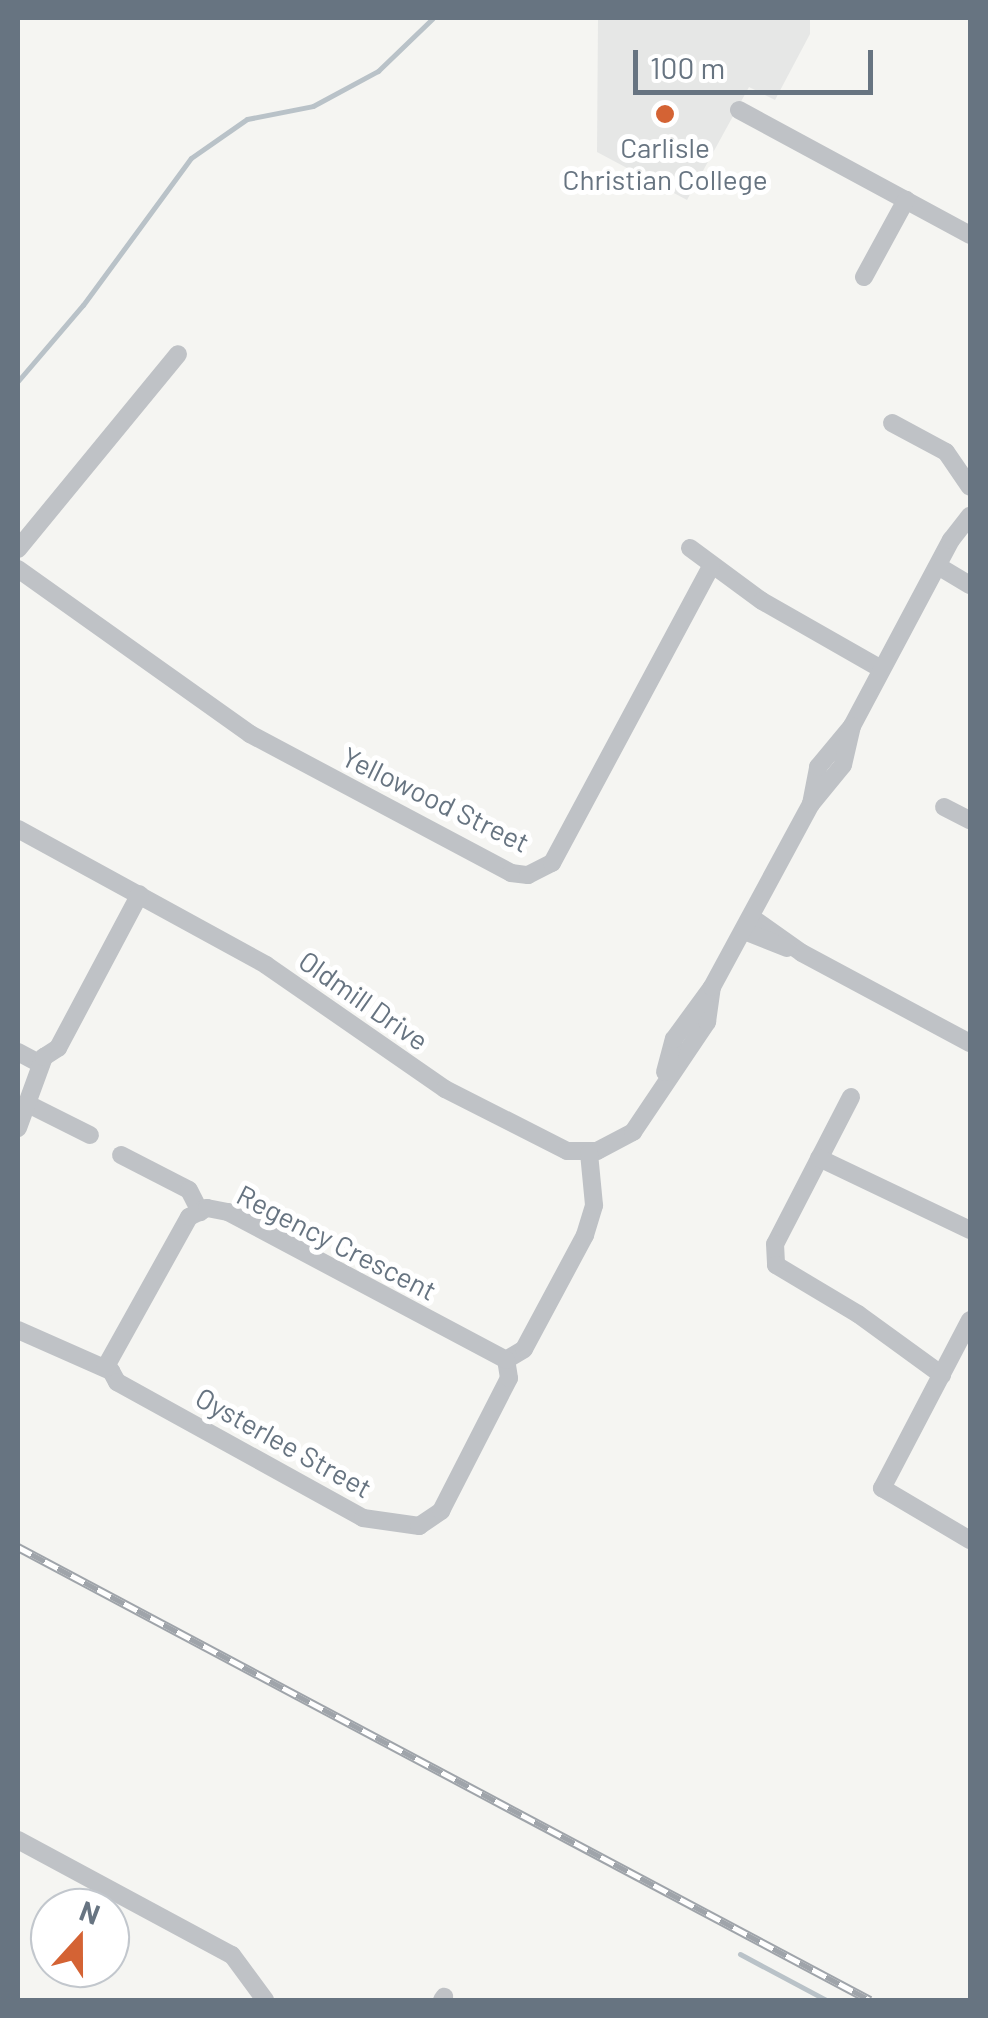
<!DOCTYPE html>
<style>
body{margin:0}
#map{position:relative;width:988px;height:2018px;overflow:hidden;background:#f5f5f2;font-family:Barlow,sans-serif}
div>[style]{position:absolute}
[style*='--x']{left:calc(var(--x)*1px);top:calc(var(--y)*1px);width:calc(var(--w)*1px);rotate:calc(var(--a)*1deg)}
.built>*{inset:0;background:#e6e7e6}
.stream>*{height:5px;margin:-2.5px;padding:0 2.5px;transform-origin:2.5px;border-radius:2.5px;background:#b9c2c8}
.minor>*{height:18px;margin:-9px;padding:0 9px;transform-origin:9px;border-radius:9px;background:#bfc2c6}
.rail>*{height:9px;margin-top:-4.5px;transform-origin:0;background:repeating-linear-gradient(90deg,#fff 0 15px,#9fa4aa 0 30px);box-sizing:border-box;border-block:2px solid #9fa4aa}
.dots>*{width:28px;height:28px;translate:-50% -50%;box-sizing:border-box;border:5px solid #fff;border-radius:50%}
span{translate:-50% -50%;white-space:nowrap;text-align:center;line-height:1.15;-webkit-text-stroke:10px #fff;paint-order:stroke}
.poi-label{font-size:28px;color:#677481}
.street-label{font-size:28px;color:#677481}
.frame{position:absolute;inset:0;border:20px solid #677481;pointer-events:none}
.north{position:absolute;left:30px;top:1888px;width:100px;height:100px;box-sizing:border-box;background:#fff;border:2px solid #c2c7cd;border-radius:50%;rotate:21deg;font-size:28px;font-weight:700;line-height:40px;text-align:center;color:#677481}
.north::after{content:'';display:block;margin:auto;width:35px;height:45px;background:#d46334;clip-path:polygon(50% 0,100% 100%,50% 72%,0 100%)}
.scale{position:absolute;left:633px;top:50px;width:240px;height:45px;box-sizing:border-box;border:5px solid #677481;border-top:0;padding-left:12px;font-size:30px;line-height:35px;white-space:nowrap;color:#677481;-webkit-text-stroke:8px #fff;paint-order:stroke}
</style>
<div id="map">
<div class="built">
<i style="clip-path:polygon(598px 18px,810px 18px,810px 34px,775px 100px,749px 87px,687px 200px,597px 152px)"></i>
</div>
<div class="stream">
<i style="--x:18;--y:381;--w:100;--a:-49.5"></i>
<i style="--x:83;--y:305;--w:182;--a:-53.7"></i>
<i style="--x:191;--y:158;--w:68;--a:-34.9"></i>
<i style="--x:247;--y:119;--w:67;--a:-11.1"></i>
<i style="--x:313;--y:106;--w:74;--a:-28.3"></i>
<i style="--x:378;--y:71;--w:76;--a:-43.9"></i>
<i style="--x:740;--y:1954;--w:98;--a:28.1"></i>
</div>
<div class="minor">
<i style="--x:739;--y:110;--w:263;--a:28.4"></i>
<i style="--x:864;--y:277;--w:88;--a:-61.4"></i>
<i style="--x:892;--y:423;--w:61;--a:28.2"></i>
<i style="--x:946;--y:452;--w:42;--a:55.6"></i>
<i style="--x:690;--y:548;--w:89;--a:36.4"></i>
<i style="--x:762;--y:601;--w:137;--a:29.7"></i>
<i style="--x:18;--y:549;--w:252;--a:-50.6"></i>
<i style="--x:938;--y:566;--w:37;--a:31"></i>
<i style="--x:18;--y:569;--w:285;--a:35.4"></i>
<i style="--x:250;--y:734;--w:296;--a:28"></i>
<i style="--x:511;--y:873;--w:17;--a:7"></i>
<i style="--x:528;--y:875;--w:27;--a:-27"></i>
<i style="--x:552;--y:863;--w:336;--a:-61.8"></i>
<i style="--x:811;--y:804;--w:38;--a:-79"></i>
<i style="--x:818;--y:767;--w:53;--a:-50.3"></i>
<i style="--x:852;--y:726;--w:211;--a:-62"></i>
<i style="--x:951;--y:540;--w:31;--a:-52"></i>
<i style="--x:944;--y:807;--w:29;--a:27"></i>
<i style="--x:18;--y:829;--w:283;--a:28.7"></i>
<i style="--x:266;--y:965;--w:218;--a:34.7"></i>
<i style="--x:445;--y:1089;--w:137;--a:26.9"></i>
<i style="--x:567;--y:1151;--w:30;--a:0"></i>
<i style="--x:597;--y:1151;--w:41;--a:-27.8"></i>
<i style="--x:633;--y:1132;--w:133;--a:-56.1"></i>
<i style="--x:707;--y:1022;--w:35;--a:-82"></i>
<i style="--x:751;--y:917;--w:62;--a:35.2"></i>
<i style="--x:802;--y:953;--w:191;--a:28.2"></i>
<i style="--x:744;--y:931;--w:46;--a:21.6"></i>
<i style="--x:18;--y:1052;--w:26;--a:28"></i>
<i style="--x:665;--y:1072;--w:34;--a:-75"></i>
<i style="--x:674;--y:1039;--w:64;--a:-53.8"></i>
<i style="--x:712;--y:987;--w:208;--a:-61.6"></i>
<i style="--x:811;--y:804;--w:50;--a:-50.6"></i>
<i style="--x:843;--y:765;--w:40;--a:-77"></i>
<i style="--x:851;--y:1097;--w:165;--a:117.3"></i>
<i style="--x:775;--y:1244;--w:21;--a:87"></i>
<i style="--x:776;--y:1265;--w:96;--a:30.9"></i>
<i style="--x:858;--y:1314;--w:104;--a:36"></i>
<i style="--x:30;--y:1105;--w:67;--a:26.6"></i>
<i style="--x:18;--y:1128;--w:76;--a:-69.9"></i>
<i style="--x:44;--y:1057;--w:17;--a:-33"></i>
<i style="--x:58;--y:1048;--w:174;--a:-62"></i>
<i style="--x:121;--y:1155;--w:76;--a:27.2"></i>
<i style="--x:189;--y:1190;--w:25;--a:63"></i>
<i style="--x:819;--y:1158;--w:167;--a:25.5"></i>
<i style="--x:970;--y:1320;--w:190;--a:117.6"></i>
<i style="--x:882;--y:1488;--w:102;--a:30.6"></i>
<i style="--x:18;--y:1330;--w:102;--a:23.8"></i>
<i style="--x:111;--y:1371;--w:13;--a:61"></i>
<i style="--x:117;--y:1382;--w:281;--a:28.9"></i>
<i style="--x:363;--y:1518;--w:57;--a:8.1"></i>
<i style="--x:419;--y:1526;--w:27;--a:-34"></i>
<i style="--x:441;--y:1511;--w:149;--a:-62.9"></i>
<i style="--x:509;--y:1378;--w:18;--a:-99"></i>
<i style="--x:506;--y:1360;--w:21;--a:-31"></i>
<i style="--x:524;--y:1349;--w:129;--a:-61.8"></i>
<i style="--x:585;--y:1235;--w:31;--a:-73"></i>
<i style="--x:594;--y:1205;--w:52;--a:-95.5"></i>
<i style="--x:105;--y:1368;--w:173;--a:-60.9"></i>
<i style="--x:189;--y:1217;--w:20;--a:-27"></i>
<i style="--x:207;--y:1208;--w:21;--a:11"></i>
<i style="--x:228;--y:1212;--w:315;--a:28"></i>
<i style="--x:18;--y:1840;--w:243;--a:28.3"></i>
<i style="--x:232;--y:1955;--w:56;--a:53.7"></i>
<i style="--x:442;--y:2000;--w:4;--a:-56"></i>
</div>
<div class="rail">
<i style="--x:18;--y:1547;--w:965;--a:28"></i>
</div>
<div class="dots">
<i style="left:665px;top:114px;background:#d46334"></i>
</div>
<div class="poi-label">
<span style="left:665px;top:163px">Carlisle<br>Christian College</span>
</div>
<div class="street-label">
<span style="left:436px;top:799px;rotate:26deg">Yellowood Street</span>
<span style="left:364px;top:1000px;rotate:35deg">Oldmill Drive</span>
<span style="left:337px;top:1242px;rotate:27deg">Regency Crescent</span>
<span style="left:284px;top:1442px;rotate:29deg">Oysterlee Street</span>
</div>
<div class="frame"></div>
<div class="north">N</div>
<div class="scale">100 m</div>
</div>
